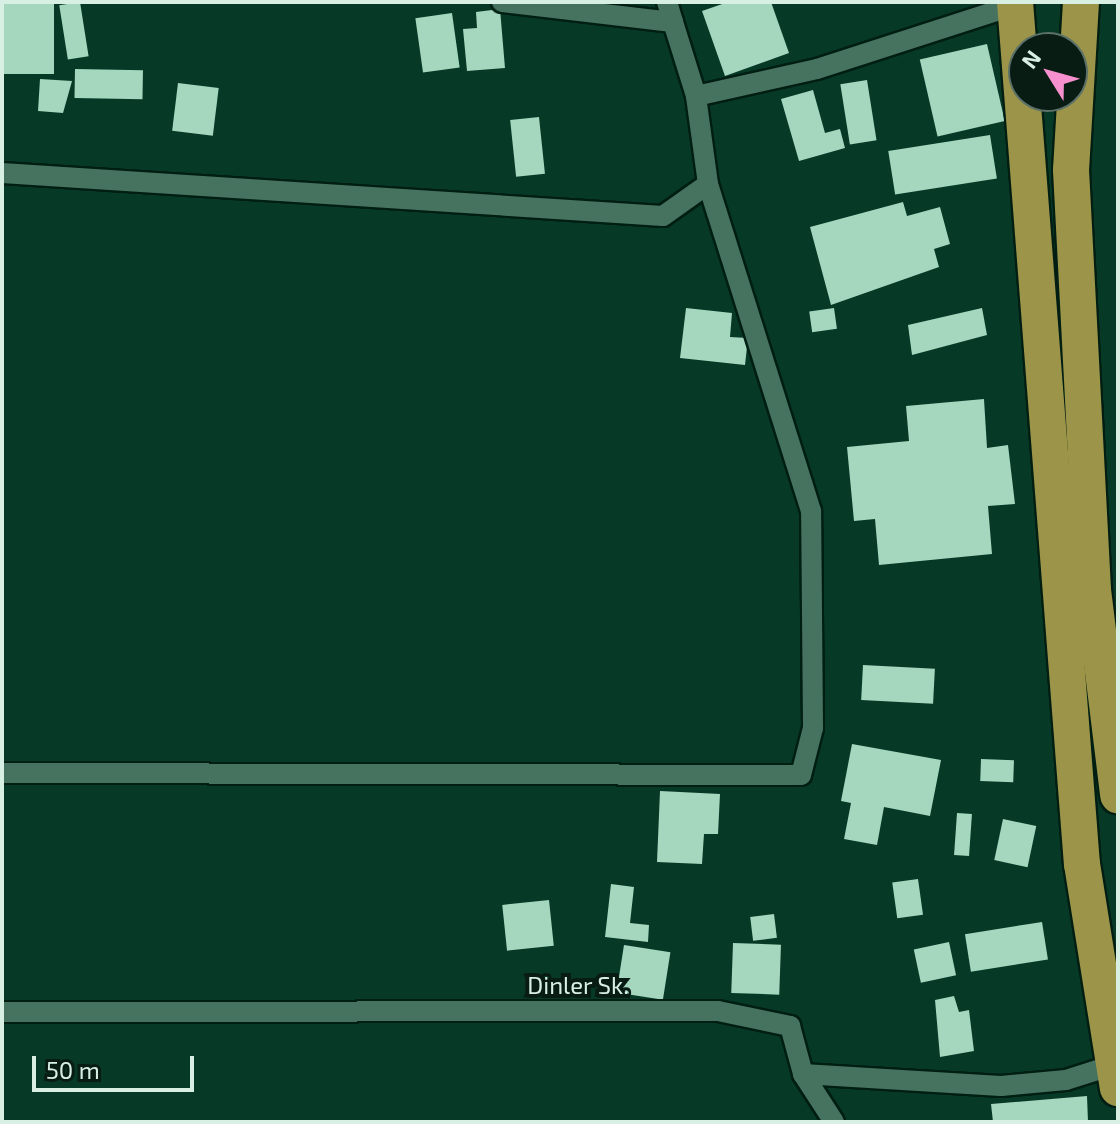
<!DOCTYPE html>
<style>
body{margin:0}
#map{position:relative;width:1120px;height:1124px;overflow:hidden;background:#073927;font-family:"Exo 2",sans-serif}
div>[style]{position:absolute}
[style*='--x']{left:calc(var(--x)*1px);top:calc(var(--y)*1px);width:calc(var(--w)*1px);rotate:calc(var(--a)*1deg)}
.building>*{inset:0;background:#a5d6be;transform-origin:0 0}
.roads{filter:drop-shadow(2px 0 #001e12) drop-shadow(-2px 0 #001e12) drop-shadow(0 2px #001e12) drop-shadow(0 -2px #001e12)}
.street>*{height:20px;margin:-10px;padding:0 10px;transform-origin:10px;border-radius:10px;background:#45735f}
.highway>*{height:36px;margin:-18px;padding:0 18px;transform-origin:18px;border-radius:18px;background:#9c9549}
span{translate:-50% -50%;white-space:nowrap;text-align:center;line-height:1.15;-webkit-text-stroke:8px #091c14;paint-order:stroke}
.street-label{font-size:24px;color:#d8f0e4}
.frame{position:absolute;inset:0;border:4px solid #d8f0e4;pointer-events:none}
.north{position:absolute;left:1008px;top:32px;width:80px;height:80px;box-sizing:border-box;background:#091c14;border:2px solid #5c7167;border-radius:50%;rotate:307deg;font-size:22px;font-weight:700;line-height:32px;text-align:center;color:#d8f0e4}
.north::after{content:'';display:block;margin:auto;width:28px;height:36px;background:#f790ce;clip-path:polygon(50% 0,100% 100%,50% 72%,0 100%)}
.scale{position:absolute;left:32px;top:1056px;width:162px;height:36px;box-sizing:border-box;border:4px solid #d8f0e4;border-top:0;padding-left:10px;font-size:24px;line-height:28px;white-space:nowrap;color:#d8f0e4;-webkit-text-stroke:6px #091c14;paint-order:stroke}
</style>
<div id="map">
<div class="building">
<i style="left:3px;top:2px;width:51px;height:72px"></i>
<i style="left:80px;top:2px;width:55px;height:21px;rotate:81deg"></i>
<i style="clip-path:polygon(728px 2px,771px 2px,789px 53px,725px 76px,702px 11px)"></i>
<i style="clip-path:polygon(500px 9px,505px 68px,467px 71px,463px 29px,477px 28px,476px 12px)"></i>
<i style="left:452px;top:13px;width:55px;height:37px;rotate:82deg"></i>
<i style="left:987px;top:44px;width:79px;height:69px;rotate:77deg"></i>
<i style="left:75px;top:69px;width:68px;height:29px;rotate:1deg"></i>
<i style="clip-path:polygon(40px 79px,72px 81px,63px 113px,38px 111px)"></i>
<i style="left:867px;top:80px;width:61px;height:27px;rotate:81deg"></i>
<i style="left:178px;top:83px;width:41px;height:48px;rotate:7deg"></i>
<i style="clip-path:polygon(813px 90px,825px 133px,840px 129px,845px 148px,799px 161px,781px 99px)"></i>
<i style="left:539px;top:117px;width:57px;height:29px;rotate:84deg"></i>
<i style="left:990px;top:135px;width:44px;height:103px;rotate:81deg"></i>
<i style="clip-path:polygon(903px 202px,907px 216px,940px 207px,950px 244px,934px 249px,939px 267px,831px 305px,810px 227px)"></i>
<i style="clip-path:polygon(686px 308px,732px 313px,730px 337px,748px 338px,745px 365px,680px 358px)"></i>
<i style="left:834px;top:308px;width:21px;height:25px;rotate:82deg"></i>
<i style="clip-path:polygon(982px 308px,987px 335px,912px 355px,908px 325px)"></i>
<i style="clip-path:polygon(984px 399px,987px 448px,1008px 445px,1015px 504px,988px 506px,992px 554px,879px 565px,875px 519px,854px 521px,847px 447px,909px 441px,906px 406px)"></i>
<i style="left:863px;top:665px;width:72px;height:35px;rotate:3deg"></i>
<i style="clip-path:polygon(852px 744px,941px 760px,930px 816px,884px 807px,877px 845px,844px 839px,851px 803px,841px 801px)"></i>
<i style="left:981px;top:759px;width:33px;height:22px;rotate:2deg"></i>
<i style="clip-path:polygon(660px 791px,720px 794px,718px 834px,704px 834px,702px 864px,657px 862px)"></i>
<i style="left:957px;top:813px;width:15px;height:42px;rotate:4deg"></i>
<i style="left:1003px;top:819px;width:34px;height:42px;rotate:12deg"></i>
<i style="left:918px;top:879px;width:36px;height:26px;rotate:82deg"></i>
<i style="clip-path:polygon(611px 884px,634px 887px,630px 923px,649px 925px,648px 942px,605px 937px)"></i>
<i style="left:549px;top:900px;width:46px;height:47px;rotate:84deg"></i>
<i style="left:774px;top:914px;width:24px;height:24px;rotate:83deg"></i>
<i style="left:1042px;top:922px;width:38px;height:78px;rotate:81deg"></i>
<i style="left:949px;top:942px;width:34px;height:36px;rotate:78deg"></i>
<i style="left:733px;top:943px;width:48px;height:50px;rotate:2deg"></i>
<i style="left:624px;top:945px;width:47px;height:48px;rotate:9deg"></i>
<i style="clip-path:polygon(954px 996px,959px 1012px,969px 1010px,974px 1051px,940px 1057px,935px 1000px)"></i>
<i style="clip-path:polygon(1087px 1096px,1088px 1122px,993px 1122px,991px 1104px)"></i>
</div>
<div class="roads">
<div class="street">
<i style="--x:502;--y:2;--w:172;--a:6.7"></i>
<i style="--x:673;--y:22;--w:77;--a:72.7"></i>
<i style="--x:696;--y:96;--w:124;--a:-12.6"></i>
<i style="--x:817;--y:69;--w:208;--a:-17.9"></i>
<i style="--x:667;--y:2;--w:21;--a:73"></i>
<i style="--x:2;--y:173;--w:662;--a:3.72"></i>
<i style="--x:663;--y:216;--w:55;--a:-35.4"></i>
<i style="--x:2;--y:773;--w:799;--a:0.14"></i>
<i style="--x:801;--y:775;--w:49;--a:-75.7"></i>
<i style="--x:813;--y:728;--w:217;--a:-90.5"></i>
<i style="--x:811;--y:511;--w:343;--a:-107.5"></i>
<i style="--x:708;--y:184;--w:89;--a:-97.8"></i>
<i style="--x:2;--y:1012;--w:716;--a:-0.08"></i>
<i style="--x:718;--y:1011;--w:74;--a:11.8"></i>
<i style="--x:790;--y:1026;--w:50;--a:74.8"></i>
<i style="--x:803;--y:1074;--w:57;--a:57.1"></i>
<i style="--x:803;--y:1074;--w:198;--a:3.5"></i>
<i style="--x:1001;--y:1086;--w:65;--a:-5.3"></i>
<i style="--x:1066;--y:1080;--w:49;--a:-17.7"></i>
</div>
<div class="highway">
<i style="--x:1015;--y:2;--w:865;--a:85.56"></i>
<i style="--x:1082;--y:864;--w:227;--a:80.9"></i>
<i style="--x:1081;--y:2;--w:168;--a:93.4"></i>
<i style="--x:1071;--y:170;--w:421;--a:87"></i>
<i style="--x:1093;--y:590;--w:207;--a:83"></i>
</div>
</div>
<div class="street-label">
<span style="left:578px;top:985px">Dinler Sk.</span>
</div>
<div class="frame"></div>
<div class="north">N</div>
<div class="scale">50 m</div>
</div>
